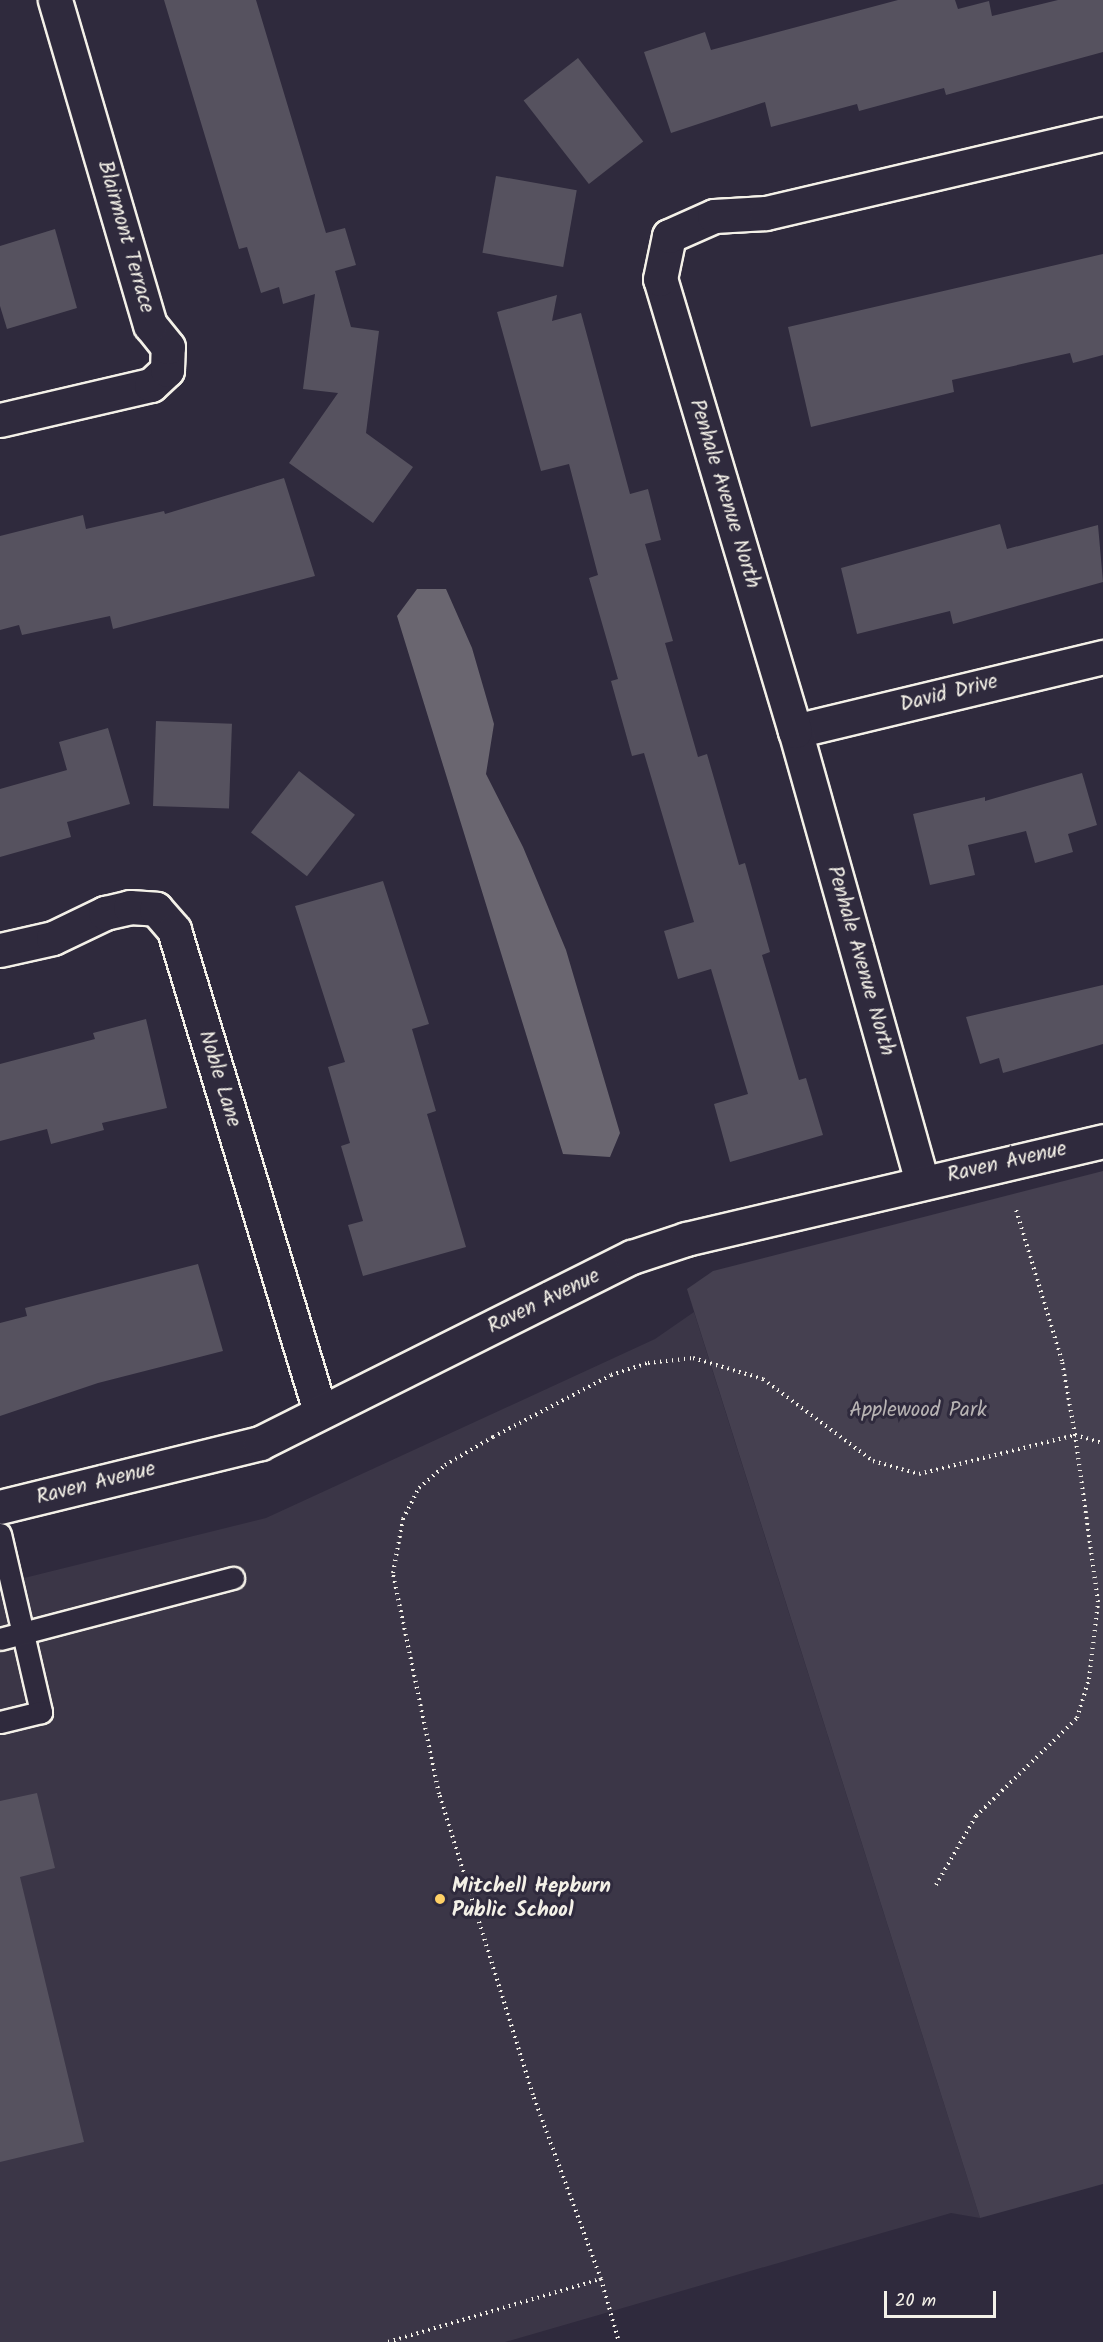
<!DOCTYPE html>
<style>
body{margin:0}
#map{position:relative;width:1103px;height:2342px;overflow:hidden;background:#2f2a3d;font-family:Kalam,sans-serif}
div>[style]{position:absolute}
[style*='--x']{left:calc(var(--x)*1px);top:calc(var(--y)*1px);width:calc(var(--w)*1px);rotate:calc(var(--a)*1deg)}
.built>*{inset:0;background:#3b3647}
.green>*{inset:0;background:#454050}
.water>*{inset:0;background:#6a6670}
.building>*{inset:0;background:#56525f;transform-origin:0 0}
.path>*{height:4px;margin-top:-2px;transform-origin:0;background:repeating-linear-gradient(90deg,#f4f1e8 0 1.5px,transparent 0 6px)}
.roads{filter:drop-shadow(2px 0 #f4f1e8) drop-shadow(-2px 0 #f4f1e8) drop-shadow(0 2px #f4f1e8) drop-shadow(0 -2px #f4f1e8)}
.lane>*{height:21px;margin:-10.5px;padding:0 10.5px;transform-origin:10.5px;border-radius:10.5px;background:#2f2a3d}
.street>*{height:33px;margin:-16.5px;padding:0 16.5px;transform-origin:16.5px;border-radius:16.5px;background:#2f2a3d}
.dots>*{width:16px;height:16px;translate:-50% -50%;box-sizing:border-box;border:3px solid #2f2a3d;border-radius:50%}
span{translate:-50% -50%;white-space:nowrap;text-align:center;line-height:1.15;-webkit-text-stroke:6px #2f2a3d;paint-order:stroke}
.street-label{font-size:21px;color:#f4f1e8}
.park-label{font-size:21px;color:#b7b3b3}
.poi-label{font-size:21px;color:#f4f1e8;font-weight:700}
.left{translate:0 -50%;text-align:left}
.scale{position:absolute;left:884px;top:2291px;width:112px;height:27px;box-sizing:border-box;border:3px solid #f4f1e8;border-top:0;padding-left:8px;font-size:18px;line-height:21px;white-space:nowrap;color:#f4f1e8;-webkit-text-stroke:4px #2f2a3d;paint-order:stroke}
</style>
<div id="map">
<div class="built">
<i style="clip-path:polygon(694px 1312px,980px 2218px,951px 2213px,505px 2342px,0 2342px,0 1584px,266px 1518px,655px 1339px)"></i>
</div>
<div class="green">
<i style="clip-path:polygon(1103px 1171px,1103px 2184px,980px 2218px,687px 1289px,713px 1271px)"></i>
</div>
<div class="water">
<i style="clip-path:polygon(417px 589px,446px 589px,472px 648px,494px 724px,486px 774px,523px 847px,566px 950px,620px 1133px,610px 1157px,563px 1154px,397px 616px)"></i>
</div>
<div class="building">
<i style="clip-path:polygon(164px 0,256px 0,326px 233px,345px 228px,356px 265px,335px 271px,351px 327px,379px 331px,366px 433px,413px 467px,373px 523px,289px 463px,338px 393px,303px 389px,315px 294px,283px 304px,279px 287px,261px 293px,247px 247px,239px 249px)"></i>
<i style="clip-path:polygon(898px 0,955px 0,958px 9px,989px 1px,992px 16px,1058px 0,1103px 0,1103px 52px,946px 95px,944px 88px,859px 111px,857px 104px,771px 127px,765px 102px,671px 133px,644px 52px,705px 32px,711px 50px)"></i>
<i style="left:578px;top:58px;width:106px;height:69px;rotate:52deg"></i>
<i style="left:496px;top:176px;width:82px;height:78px;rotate:10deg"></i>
<i style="clip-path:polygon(55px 229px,77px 308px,7px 329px,0 306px,0 246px)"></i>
<i style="clip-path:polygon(1103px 254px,1103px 355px,1073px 363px,1070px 353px,952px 380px,954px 392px,811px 427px,788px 327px)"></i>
<i style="clip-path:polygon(557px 295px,552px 321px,581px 313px,630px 494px,648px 489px,661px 540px,645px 544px,673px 641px,665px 643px,698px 757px,707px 754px,739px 865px,745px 863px,770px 952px,762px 955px,799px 1080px,806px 1078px,823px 1135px,730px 1162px,714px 1104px,748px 1094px,711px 969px,678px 979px,664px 931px,694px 922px,644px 753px,632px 756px,611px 681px,618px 679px,589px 578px,598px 575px,569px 464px,541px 471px,497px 312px)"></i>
<i style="clip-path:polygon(284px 478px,315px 576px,113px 629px,110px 616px,22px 635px,19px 625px,0 630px,0 536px,83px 515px,86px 529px,164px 511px,165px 514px)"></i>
<i style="clip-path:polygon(1000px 524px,1007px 549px,1098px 525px,1103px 582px,953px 624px,950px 611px,857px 634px,841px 568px)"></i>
<i style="left:156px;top:721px;width:76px;height:85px;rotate:2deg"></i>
<i style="clip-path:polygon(108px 728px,130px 804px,67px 822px,71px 837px,0 857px,0 789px,67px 770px,59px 742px)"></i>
<i style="left:299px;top:771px;width:71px;height:78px;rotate:38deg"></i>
<i style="clip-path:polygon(1082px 773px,1097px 825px,1068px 834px,1073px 852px,1035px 863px,1026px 831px,968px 845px,975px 875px,930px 885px,913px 814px,985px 797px,985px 801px)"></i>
<i style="clip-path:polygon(383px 881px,429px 1024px,412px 1029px,436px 1111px,427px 1114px,466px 1247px,363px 1276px,348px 1225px,363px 1221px,341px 1146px,350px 1143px,328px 1067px,345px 1062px,295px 906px)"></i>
<i style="clip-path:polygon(1103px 985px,1103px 1044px,1003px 1073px,999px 1058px,980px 1064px,966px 1017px)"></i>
<i style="clip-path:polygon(146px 1019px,167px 1108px,102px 1123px,104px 1130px,51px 1144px,47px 1129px,0 1141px,0 1064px,95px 1039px,93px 1033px)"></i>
<i style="clip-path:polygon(198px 1264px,223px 1351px,98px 1383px,0 1416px,0 1323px,27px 1316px,25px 1308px)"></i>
<i style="clip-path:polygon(37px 1793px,55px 1868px,20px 1877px,84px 2142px,0 2162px,0 1801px)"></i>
</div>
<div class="path">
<i style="--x:936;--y:1885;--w:80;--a:-59.9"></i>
<i style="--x:976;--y:1816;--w:141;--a:-44.1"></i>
<i style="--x:1077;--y:1718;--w:41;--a:-72.9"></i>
<i style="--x:1089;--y:1679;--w:78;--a:-83.3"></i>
<i style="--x:1098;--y:1602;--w:169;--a:-97.8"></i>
<i style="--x:1075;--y:1435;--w:75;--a:-100"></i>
<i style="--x:1062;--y:1361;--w:158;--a:-106.9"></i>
<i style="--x:601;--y:2279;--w:196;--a:-110.3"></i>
<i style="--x:533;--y:2095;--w:315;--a:-107.3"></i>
<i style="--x:439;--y:1794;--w:226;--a:-101.8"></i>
<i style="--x:393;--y:1573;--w:55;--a:-79.5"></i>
<i style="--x:403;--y:1519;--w:35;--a:-63"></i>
<i style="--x:419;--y:1488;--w:35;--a:-41"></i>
<i style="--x:445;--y:1465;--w:56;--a:-30.3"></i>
<i style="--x:493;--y:1437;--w:133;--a:-27.7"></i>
<i style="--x:611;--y:1375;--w:39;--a:-18"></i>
<i style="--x:648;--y:1363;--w:45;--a:-6.3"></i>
<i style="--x:693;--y:1358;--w:73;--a:16.7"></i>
<i style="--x:763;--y:1379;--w:137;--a:36.7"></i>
<i style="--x:873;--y:1461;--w:48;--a:15.8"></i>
<i style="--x:919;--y:1474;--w:161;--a:-14"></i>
<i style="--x:1075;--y:1435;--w:29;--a:16"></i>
<i style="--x:388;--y:2342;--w:222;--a:-16.5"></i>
<i style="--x:601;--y:2279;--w:66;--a:74.1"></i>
</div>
<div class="roads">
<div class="lane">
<i style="--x:0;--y:1534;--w:183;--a:77"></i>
<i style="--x:41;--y:1712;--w:42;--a:166.3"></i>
<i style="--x:0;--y:1639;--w:241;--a:-14.7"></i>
</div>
<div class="street">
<i style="--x:0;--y:420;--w:155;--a:-13.1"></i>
<i style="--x:151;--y:385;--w:22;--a:-43"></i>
<i style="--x:167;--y:370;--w:23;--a:-88"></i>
<i style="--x:168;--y:347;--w:28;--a:-129"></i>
<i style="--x:150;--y:325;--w:339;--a:-106.3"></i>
<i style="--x:795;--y:731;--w:317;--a:-13.5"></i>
<i style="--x:0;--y:950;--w:54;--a:-12.8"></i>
<i style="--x:53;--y:938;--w:58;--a:-25.7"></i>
<i style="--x:105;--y:913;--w:26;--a:-13"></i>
<i style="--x:130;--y:907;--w:26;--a:4"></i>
<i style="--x:156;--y:909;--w:28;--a:49"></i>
<i style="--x:174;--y:930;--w:503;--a:73.12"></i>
<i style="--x:922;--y:1182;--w:469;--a:-105.7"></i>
<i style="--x:795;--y:731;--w:472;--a:-106.6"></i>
<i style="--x:660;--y:279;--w:44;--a:-78.2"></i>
<i style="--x:669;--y:236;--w:49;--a:-24"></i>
<i style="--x:714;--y:216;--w:52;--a:-3.3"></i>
<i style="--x:766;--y:213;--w:346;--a:-13.2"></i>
<i style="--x:0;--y:1507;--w:268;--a:-13.8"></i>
<i style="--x:260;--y:1443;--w:416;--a:-26.6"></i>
<i style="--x:632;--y:1257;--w:57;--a:-18.4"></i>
<i style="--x:686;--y:1239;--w:428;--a:-13.2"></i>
</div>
</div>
<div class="dots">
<i style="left:440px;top:1899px;background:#ffd166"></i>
</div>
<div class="street-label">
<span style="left:125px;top:237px;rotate:74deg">Blairmont Terrace</span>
<span style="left:724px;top:494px;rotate:73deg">Penhale Avenue North</span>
<span style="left:949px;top:694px;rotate:-14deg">David Drive</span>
<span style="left:860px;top:961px;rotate:74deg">Penhale Avenue North</span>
<span style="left:219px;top:1079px;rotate:73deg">Noble Lane</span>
<span style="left:1007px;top:1163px;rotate:-13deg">Raven Avenue</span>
<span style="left:544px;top:1302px;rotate:-26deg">Raven Avenue</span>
<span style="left:96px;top:1484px;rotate:-14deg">Raven Avenue</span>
</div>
<div class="park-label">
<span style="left:918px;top:1411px">Applewood Park</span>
</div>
<div class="poi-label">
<span class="left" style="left:452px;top:1899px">Mitchell Hepburn<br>Public School</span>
</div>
<div class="scale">20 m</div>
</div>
